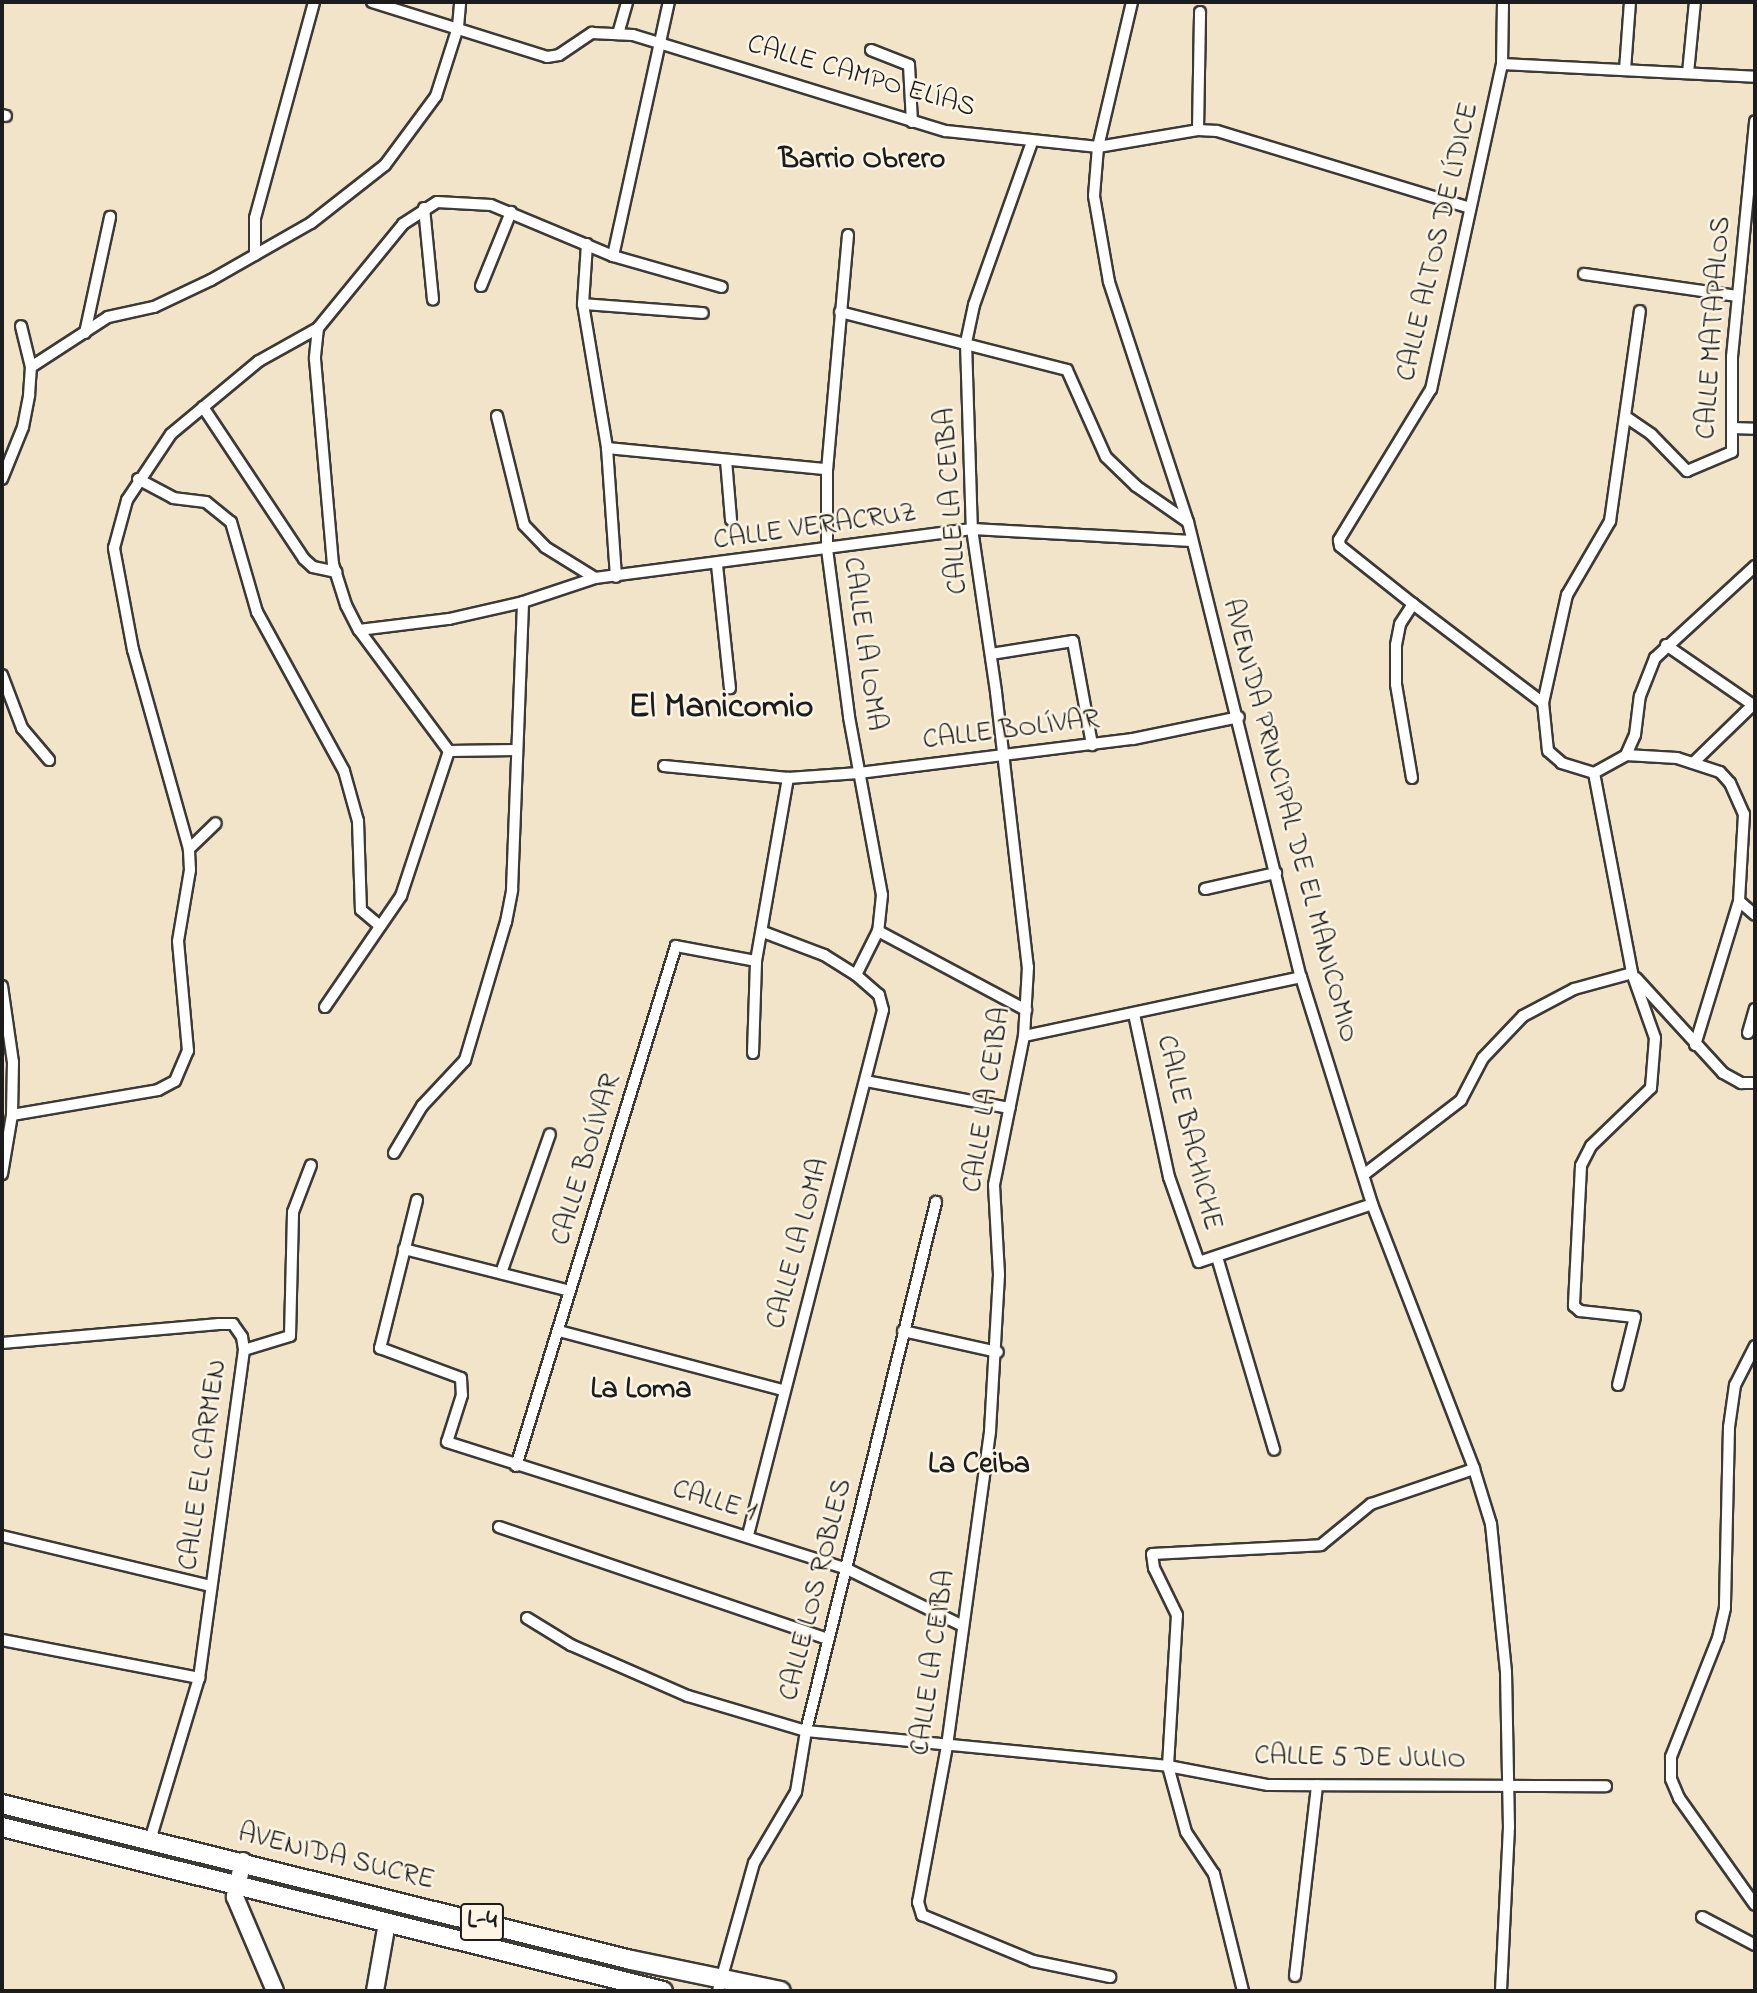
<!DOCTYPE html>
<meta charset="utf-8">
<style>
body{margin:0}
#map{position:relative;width:1757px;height:1993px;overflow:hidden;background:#f2e4c8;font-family:"Indie Flower",sans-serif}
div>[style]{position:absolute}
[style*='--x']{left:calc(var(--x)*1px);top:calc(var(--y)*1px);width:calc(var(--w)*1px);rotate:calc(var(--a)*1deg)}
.roads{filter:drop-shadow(2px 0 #3c3a36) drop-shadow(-2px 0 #3c3a36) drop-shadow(0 2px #3c3a36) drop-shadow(0 -2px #3c3a36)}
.street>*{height:10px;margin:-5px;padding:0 5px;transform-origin:5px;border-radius:5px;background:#fff}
.secondary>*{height:16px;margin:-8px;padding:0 8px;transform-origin:8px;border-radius:8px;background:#fff}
.primary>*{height:18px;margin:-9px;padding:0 9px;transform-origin:9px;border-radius:9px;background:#fff}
span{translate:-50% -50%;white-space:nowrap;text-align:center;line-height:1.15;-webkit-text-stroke:5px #fcf5e5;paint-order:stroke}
.shield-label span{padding:2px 5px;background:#fcf5e5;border:2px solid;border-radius:5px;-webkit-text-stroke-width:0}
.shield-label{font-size:26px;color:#1c1c1c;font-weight:700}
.street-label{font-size:28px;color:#1c1c1c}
.neighbourhood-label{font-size:30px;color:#1c1c1c;font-weight:700}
.district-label{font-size:35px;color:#1c1c1c;font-weight:700}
.frame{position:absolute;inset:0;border:4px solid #1c1c1c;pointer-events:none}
</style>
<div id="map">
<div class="roads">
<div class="street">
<i style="--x:372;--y:2;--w:183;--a:17.4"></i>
<i style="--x:547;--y:57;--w:12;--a:-9"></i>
<i style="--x:559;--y:55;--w:40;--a:-34"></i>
<i style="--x:592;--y:33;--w:41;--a:2.8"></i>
<i style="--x:633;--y:35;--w:327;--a:17.1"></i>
<i style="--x:946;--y:131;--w:153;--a:6"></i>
<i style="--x:1098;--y:147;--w:101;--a:-9.6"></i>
<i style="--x:1198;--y:130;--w:19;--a:3"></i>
<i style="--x:1217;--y:131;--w:264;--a:16.9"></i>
<i style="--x:1132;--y:2;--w:149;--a:103.2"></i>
<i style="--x:1098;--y:147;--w:49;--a:94.7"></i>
<i style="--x:1094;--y:196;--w:87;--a:80.1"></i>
<i style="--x:1109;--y:282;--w:253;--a:71.8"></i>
<i style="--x:1188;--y:522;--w:469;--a:76.1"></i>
<i style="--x:1301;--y:977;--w:238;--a:72.6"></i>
<i style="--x:1372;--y:1204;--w:284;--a:68.9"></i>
<i style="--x:1474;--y:1469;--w:58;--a:72.8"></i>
<i style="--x:1491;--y:1524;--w:149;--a:84.2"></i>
<i style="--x:1506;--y:1672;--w:155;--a:88.9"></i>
<i style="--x:1509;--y:1827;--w:164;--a:92.8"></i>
<i style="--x:1503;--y:2;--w:62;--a:90.9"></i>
<i style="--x:1502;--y:64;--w:333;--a:102.3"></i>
<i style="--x:1431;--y:389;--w:177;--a:121.4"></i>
<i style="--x:1339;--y:540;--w:6;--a:81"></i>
<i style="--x:1340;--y:546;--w:93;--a:38.5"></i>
<i style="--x:1413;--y:604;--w:163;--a:37.3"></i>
<i style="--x:618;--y:34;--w:33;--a:-74"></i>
<i style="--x:871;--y:50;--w:41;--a:21.5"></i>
<i style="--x:909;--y:65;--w:57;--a:87"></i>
<i style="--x:1502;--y:64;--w:253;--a:2.9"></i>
<i style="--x:1625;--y:70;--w:68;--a:-85.8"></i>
<i style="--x:1688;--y:73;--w:71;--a:-84.4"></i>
<i style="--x:2;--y:115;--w:4;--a:14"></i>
<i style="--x:1198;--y:130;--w:118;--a:-89"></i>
<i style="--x:1032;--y:142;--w:173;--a:109.6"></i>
<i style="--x:974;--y:305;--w:39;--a:102"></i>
<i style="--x:966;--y:343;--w:186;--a:88.2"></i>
<i style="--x:972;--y:529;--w:165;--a:81.6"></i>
<i style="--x:996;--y:692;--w:277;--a:83.4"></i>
<i style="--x:1028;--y:967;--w:69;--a:93.3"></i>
<i style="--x:1024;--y:1036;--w:152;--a:101.4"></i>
<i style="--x:994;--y:1185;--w:90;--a:86.8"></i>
<i style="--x:999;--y:1275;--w:157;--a:93.3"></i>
<i style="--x:990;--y:1432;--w:317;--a:97.8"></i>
<i style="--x:947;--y:1746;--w:159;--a:100.5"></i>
<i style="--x:918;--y:1902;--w:14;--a:73"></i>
<i style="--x:922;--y:1915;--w:120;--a:22.5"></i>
<i style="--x:1033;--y:1961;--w:79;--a:11.7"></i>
<i style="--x:424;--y:208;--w:92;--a:84.4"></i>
<i style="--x:848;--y:235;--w:235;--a:95.1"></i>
<i style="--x:827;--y:469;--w:80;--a:90"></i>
<i style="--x:827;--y:549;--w:169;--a:82.5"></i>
<i style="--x:849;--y:717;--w:181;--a:79.5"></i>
<i style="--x:882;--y:895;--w:36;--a:96"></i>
<i style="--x:878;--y:931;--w:49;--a:116.6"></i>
<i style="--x:587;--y:244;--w:60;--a:93.8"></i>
<i style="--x:583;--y:304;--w:146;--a:80.5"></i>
<i style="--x:607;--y:448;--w:129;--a:86"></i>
<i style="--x:255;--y:255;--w:37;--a:-90"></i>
<i style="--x:255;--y:218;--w:224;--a:-74.7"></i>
<i style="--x:613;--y:256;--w:260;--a:-77.6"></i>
<i style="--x:1584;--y:274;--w:155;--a:8.2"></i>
<i style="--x:481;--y:286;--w:80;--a:-67.9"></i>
<i style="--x:583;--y:304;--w:120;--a:4.3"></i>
<i style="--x:840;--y:312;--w:234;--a:14.3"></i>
<i style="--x:1067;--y:370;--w:95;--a:65.9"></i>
<i style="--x:1106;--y:457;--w:42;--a:44"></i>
<i style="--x:1136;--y:486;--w:63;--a:34.7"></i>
<i style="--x:318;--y:328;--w:31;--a:96"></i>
<i style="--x:315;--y:359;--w:206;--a:85"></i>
<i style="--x:333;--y:564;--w:43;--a:72.4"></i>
<i style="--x:346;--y:605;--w:28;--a:63"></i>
<i style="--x:359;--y:630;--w:151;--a:53.4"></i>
<i style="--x:449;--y:751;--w:67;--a:-0.9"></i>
<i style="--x:85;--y:333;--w:119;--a:-77.8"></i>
<i style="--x:31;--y:367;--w:92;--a:-33"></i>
<i style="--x:108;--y:317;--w:47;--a:-12.3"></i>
<i style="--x:154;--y:307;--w:63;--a:-25.3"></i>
<i style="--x:211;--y:280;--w:115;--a:-29.7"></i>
<i style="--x:311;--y:223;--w:94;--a:-38.1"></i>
<i style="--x:385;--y:165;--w:86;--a:-53.5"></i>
<i style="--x:436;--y:96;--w:72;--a:-72.3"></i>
<i style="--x:458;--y:27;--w:25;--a:-85"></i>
<i style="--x:203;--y:407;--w:182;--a:56.4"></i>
<i style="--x:304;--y:559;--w:12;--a:42"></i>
<i style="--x:313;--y:567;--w:24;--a:12"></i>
<i style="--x:497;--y:416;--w:112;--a:76.1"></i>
<i style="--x:524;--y:525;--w:30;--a:46"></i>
<i style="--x:545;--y:547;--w:59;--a:31.8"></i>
<i style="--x:1626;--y:417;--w:30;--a:34"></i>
<i style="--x:1651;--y:434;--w:52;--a:45.8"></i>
<i style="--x:1687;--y:471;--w:49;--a:-22.9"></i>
<i style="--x:1732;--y:452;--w:95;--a:-90"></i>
<i style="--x:1732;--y:357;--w:237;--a:-84.4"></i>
<i style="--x:1732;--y:428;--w:23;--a:2"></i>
<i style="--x:607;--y:448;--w:221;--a:5.5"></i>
<i style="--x:726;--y:460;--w:60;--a:85.2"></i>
<i style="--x:2;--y:479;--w:56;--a:-68"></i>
<i style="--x:23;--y:427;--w:33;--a:-79"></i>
<i style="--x:29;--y:395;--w:28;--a:-86"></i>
<i style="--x:31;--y:367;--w:42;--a:-103.7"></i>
<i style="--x:138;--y:479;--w:40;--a:28"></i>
<i style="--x:173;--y:498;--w:33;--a:7"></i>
<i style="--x:206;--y:502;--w:32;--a:39"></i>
<i style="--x:231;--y:522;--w:94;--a:73.9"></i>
<i style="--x:257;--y:612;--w:181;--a:61.3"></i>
<i style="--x:344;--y:771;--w:52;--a:74.4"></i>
<i style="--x:358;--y:821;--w:89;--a:88.1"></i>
<i style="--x:361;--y:910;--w:25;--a:40"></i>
<i style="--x:717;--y:565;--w:124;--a:84"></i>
<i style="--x:359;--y:630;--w:91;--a:-7"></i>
<i style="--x:449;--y:619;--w:76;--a:-12.9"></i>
<i style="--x:523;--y:602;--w:76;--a:-18.4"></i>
<i style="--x:595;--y:578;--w:380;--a:-7.4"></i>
<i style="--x:972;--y:529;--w:220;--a:3.1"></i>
<i style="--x:1666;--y:645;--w:106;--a:34.6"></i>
<i style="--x:991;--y:654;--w:83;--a:-9"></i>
<i style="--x:1073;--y:641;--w:106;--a:79.6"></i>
<i style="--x:2;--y:675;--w:57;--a:69.3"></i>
<i style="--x:22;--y:728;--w:42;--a:49.8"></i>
<i style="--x:1626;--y:755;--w:51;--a:3.4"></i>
<i style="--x:1677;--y:758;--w:45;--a:18"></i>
<i style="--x:1720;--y:772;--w:15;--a:48"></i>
<i style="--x:1730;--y:783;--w:34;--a:66"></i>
<i style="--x:1744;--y:814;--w:87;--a:93.3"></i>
<i style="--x:1739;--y:901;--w:21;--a:41"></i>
<i style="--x:1626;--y:755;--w:22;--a:-66"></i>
<i style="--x:1635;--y:735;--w:39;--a:-83"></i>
<i style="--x:1640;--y:696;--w:41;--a:-68.5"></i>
<i style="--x:1655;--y:658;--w:136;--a:-42.6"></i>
<i style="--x:1693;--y:763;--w:86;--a:-44.1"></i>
<i style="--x:664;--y:766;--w:125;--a:5.5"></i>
<i style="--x:788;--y:778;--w:71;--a:-4"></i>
<i style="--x:859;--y:773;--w:276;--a:-7.1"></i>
<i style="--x:1133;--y:739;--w:108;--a:-11.7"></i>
<i style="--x:1594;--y:773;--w:204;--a:79.2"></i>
<i style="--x:1632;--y:973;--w:69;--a:70.5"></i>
<i style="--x:1655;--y:1038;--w:50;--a:94.6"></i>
<i style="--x:1651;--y:1088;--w:83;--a:136"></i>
<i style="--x:1591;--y:1146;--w:22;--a:117"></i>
<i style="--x:1581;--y:1166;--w:140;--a:92.9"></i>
<i style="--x:1574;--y:1306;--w:8;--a:40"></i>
<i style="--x:1580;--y:1311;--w:55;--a:6.2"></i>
<i style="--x:1635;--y:1317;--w:70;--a:104"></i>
<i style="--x:1594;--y:773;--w:34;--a:-163"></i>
<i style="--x:1562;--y:763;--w:18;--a:-139"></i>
<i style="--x:1548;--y:751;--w:48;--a:-95.9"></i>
<i style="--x:1543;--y:703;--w:111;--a:-77.5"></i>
<i style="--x:1567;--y:595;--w:86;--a:-59.8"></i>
<i style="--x:1610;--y:521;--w:212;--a:-81.9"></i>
<i style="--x:1594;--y:773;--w:37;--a:-29"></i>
<i style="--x:1412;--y:778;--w:95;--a:-99.7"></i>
<i style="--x:1396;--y:684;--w:39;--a:-90"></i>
<i style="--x:1396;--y:645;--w:21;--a:-79"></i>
<i style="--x:1400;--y:624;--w:24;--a:-57"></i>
<i style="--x:189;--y:849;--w:37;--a:-44"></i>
<i style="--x:1205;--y:889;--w:73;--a:-12.7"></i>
<i style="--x:878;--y:931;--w:168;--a:28.1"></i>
<i style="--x:1636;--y:978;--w:129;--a:47.5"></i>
<i style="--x:1723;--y:1073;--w:21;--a:29"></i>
<i style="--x:1741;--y:1083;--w:14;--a:0"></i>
<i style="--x:2;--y:986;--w:77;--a:81.8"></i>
<i style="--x:13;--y:1062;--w:53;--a:91.1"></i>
<i style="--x:12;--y:1115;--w:60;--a:99.6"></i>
<i style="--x:325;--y:1007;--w:135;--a:-55.6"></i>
<i style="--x:401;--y:896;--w:153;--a:-71.7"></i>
<i style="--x:1134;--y:1014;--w:167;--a:77.9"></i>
<i style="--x:1169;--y:1177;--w:90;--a:70.6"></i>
<i style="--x:1199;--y:1262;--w:182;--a:-18.5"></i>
<i style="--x:1748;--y:1033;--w:25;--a:-74"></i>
<i style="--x:1024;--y:1036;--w:283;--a:-12"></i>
<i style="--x:1695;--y:1045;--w:151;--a:-73"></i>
<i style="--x:753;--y:1053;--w:92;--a:-88.1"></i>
<i style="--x:756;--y:961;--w:186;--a:-80.1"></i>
<i style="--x:866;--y:1081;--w:146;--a:10.7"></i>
<i style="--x:12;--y:1115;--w:148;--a:-9.7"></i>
<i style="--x:158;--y:1090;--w:19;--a:-28"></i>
<i style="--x:175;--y:1081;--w:33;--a:-67"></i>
<i style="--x:188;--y:1051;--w:110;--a:-95.2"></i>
<i style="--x:178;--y:941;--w:72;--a:-80.4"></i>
<i style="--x:190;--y:870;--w:21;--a:-93"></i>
<i style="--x:189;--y:849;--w:207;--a:-105.7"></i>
<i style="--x:133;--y:650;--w:104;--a:-100.6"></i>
<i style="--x:114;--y:548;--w:50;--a:-74.8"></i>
<i style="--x:127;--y:500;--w:79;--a:-56.3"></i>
<i style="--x:171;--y:434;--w:114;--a:-39.7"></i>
<i style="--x:259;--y:361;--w:68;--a:-29.2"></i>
<i style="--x:318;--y:328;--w:134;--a:-50.7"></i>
<i style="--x:403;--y:224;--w:40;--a:-32.9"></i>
<i style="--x:437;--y:202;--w:54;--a:3.2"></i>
<i style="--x:491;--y:205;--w:132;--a:22.7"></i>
<i style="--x:613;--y:256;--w:113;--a:15.9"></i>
<i style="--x:394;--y:1153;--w:55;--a:-59.2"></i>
<i style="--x:422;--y:1106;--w:63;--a:-46.9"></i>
<i style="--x:465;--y:1060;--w:144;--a:-73.5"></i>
<i style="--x:506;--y:922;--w:33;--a:-79"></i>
<i style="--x:512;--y:890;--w:288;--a:-87.8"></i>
<i style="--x:1366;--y:1173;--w:120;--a:-37.5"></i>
<i style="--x:1461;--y:1100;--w:47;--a:-62.4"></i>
<i style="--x:1483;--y:1058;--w:58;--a:-46.4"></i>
<i style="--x:1523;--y:1016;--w:58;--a:-27.9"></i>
<i style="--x:1574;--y:989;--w:60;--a:-15.4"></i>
<i style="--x:417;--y:1200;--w:153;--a:104"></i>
<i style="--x:380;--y:1348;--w:86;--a:20.3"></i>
<i style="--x:461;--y:1378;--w:17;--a:87"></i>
<i style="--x:462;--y:1395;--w:49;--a:107.7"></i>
<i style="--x:447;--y:1442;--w:420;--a:17.6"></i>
<i style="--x:847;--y:1569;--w:127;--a:26.2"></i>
<i style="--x:404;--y:1249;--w:171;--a:14.2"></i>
<i style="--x:1217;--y:1257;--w:201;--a:73.5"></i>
<i style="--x:501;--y:1273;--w:147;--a:-70.6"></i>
<i style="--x:559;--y:1331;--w:232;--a:14.8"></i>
<i style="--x:903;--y:1331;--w:97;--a:12.5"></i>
<i style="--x:2;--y:1343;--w:218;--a:-5"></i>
<i style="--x:219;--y:1324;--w:14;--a:0"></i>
<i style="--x:233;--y:1324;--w:16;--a:55"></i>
<i style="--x:242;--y:1337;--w:13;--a:81"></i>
<i style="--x:244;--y:1350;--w:331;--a:97.8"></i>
<i style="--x:199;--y:1678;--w:169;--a:106.8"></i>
<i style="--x:1755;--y:1346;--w:44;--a:117.1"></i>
<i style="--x:1735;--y:1385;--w:42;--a:98.1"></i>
<i style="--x:1729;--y:1427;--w:181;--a:91.3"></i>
<i style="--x:1725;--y:1608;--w:31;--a:103"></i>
<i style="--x:1718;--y:1638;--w:128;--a:111.6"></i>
<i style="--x:1671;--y:1757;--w:22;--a:90"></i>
<i style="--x:1671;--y:1779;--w:21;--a:67"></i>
<i style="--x:1679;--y:1798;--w:131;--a:54.6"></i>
<i style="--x:244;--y:1350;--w:48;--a:-16.9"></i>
<i style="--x:290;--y:1336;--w:124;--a:-88.6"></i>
<i style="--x:293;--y:1212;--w:50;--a:-69"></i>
<i style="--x:516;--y:1466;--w:544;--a:-72.9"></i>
<i style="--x:676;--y:946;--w:81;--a:10.6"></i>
<i style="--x:499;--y:1527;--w:348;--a:18.8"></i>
<i style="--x:748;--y:1535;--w:542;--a:-75.58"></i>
<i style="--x:883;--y:1010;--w:16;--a:-105"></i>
<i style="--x:879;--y:995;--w:30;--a:-139"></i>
<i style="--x:856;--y:975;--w:38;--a:-148"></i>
<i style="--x:824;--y:955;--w:65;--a:-159.3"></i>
<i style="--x:2;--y:1536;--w:214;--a:13.5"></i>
<i style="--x:527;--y:1618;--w:52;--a:31.5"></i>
<i style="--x:571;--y:1645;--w:128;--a:23.6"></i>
<i style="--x:688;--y:1696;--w:123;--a:16.5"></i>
<i style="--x:806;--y:1731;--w:364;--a:5.5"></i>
<i style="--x:1168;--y:1766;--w:102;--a:10.8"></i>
<i style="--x:1268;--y:1785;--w:338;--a:0.2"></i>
<i style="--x:2;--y:1640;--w:201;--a:10.9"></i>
<i style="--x:1702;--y:1917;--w:60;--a:27.8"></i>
<i style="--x:1295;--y:1976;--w:192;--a:-83.4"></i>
<i style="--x:718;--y:1991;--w:133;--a:-74.3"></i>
<i style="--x:754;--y:1863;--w:82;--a:-59.4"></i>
<i style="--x:796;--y:1792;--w:62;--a:-80.7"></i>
<i style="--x:806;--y:1731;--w:545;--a:-76.19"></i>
<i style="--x:1243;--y:1991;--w:121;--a:-103.9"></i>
<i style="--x:1214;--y:1874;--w:50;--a:-123.7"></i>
<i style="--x:1186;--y:1832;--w:68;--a:-105.3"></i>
<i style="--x:1168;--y:1766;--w:151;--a:-86.6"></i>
<i style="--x:1177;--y:1615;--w:52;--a:-116.1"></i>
<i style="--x:1154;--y:1568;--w:14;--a:-98"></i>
<i style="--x:1152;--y:1554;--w:169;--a:-3"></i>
<i style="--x:1321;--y:1545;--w:65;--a:-39.4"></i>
<i style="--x:1371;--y:1504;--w:109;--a:-18.8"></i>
</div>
<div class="secondary">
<i style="--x:243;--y:1861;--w:37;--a:103"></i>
<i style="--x:235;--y:1897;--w:102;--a:66.9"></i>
<i style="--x:375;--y:1991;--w:69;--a:-80"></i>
</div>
<div class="primary">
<i style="--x:2;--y:1804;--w:648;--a:13.93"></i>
<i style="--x:631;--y:1960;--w:153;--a:11.7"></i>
<i style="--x:2;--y:1827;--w:681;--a:13.93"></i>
</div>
</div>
<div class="shield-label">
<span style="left:482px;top:1922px">L-4</span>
</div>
<div class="street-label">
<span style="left:861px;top:77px;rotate:16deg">CALLE CAMPO ELÍAS</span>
<span style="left:1439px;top:242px;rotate:-77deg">CALLE ALTOS DE LÍDICE</span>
<span style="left:1715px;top:328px;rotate:-86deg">CALLE MATAPALOS</span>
<span style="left:953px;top:501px;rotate:-94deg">CALLE LA CEIBA</span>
<span style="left:815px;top:528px;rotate:-8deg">CALLE VERACRUZ</span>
<span style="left:863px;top:644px;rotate:82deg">CALLE LA LOMA</span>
<span style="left:1011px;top:731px;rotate:-7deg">CALLE BOLÍVAR</span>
<span style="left:1289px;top:821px;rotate:75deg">AVENIDA PRINCIPAL DE EL MANICOMIO</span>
<span style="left:988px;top:1100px;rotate:-81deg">CALLE LA CEIBA</span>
<span style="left:1188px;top:1133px;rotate:76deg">CALLE BACHICHE</span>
<span style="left:587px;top:1160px;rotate:-73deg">CALLE BOLÍVAR</span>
<span style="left:799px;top:1244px;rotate:-75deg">CALLE LA LOMA</span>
<span style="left:204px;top:1465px;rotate:-82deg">CALLE EL CARMEN</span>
<span style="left:714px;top:1502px;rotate:17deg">CALLE 1</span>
<span style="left:817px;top:1590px;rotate:-76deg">CALLE LOS ROBLES</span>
<span style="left:934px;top:1663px;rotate:-82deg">CALLE LA CEIBA</span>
<span style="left:1360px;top:1759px;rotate:1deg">CALLE 5 DE JULIO</span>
<span style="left:336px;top:1858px;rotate:14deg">AVENIDA SUCRE</span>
</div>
<div class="neighbourhood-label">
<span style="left:862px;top:160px">Barrio Obrero</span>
<span style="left:641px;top:1390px">La Loma</span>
<span style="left:979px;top:1465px">La Ceiba</span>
</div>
<div class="district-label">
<span style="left:721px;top:708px">El Manicomio</span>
</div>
<div class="frame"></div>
</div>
